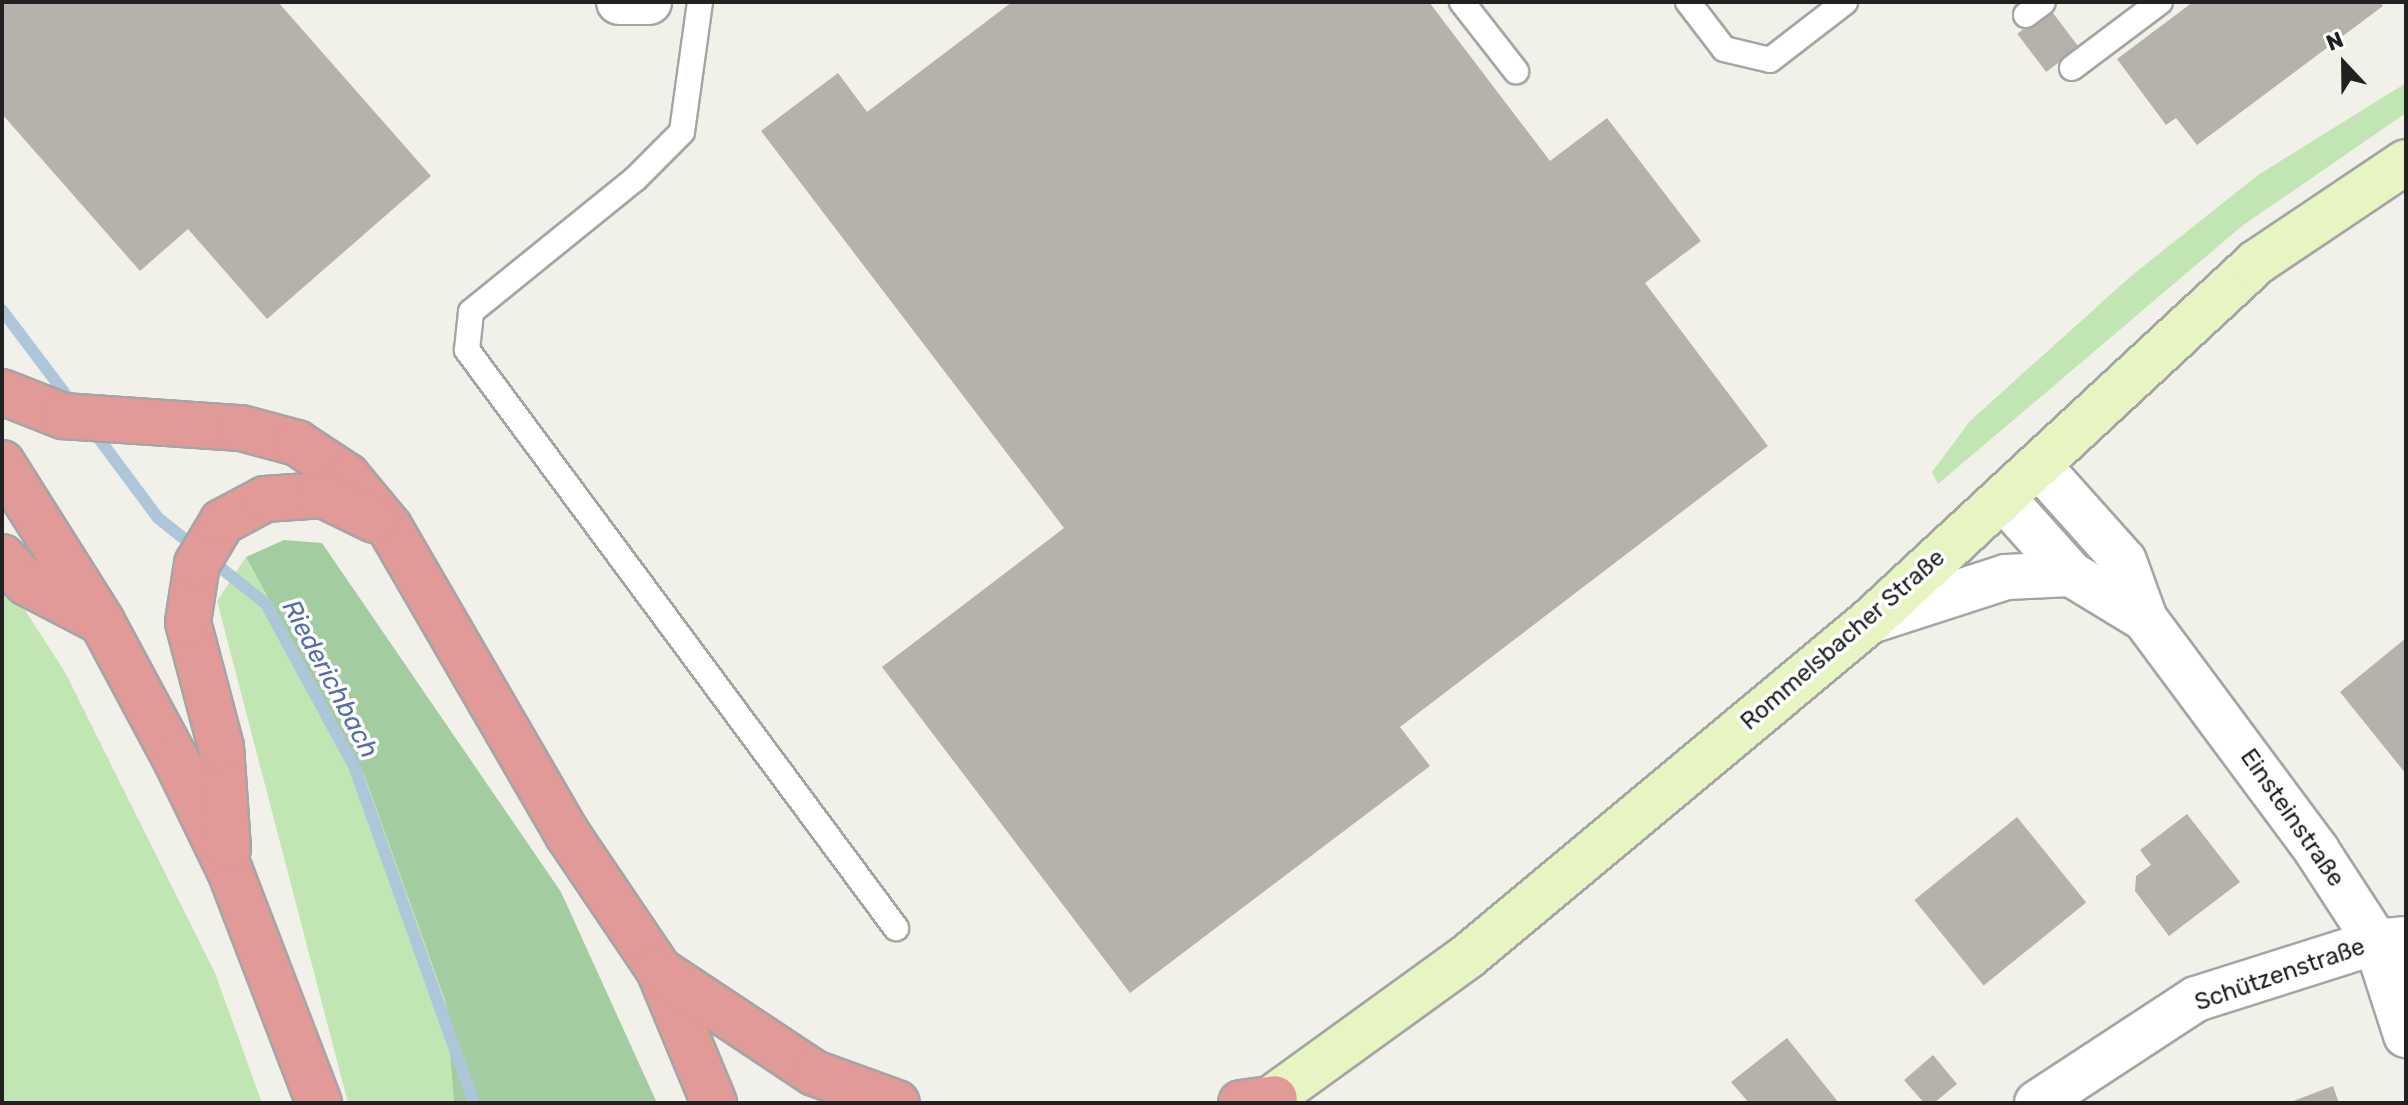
<!DOCTYPE html>
<meta charset="utf-8">
<style>
body{margin:0}
#map{position:relative;width:2408px;height:1105px;overflow:hidden;background:#f1f0e9;font-family:Rubik,sans-serif}
div>[style]{position:absolute}
[style*='--x']{left:calc(var(--x)*1px);top:calc(var(--y)*1px);width:calc(var(--w)*1px);rotate:calc(var(--a)*1deg)}
.grass>*{inset:0;background:#c1e6b4}
.forest>*{inset:0;background:#a4cca1}
.stream>*{height:12px;margin:-6px;padding:0 6px;transform-origin:6px;border-radius:6px;background:#adc6da}
.building>*{inset:0;background:#b6b2ab;transform-origin:0 0}
.roads{filter:drop-shadow(2px 0 #a5a5a5) drop-shadow(-2px 0 #a5a5a5) drop-shadow(0 2px #a5a5a5) drop-shadow(0 -2px #a5a5a5)}
.lane>*{height:24px;margin:-12px;padding:0 12px;transform-origin:12px;border-radius:12px;background:#fff}
.street>*{height:44px;margin:-22px;padding:0 22px;transform-origin:22px;border-radius:22px;background:#fff}
.secondary>*{height:44px;margin:-22px;padding:0 22px;transform-origin:22px;border-radius:22px;background:#e7f5c3}
.highway>*{height:44px;margin:-22px;padding:0 22px;transform-origin:22px;border-radius:22px;background:#e19a98}
span{translate:-50% -50%;white-space:nowrap;text-align:center;line-height:1.15;-webkit-text-stroke:7px #fff;paint-order:stroke}
.street-label{font-size:24px;color:#212121}
.water-label{font-size:26px;color:#556daa;font-style:italic}
.frame{position:absolute;inset:0;border:4px solid #212121;pointer-events:none}
.north{position:absolute;left:2304px;top:24px;width:80px;height:80px;-webkit-text-stroke:6px #fff;paint-order:stroke;rotate:338deg;font-size:22px;font-weight:700;line-height:32px;text-align:center;color:#212121}
.north::after{content:'';display:block;margin:auto;width:28px;height:36px;background:#212121;clip-path:polygon(50% 0,100% 100%,50% 72%,0 100%)}
</style>
<div id="map">
<div class="grass">
<i style="clip-path:polygon(2406px 83px,2406px 113px,2242px 226px,1938px 484px,1932px 472px,1970px 421px,2131px 276px,2258px 175px)"></i>
<i style="clip-path:polygon(246px 557px,365px 777px,446px 1003px,454px 1103px,348px 1103px,217px 601px)"></i>
<i style="clip-path:polygon(2px 575px,65px 672px,215px 973px,262px 1103px,2px 1103px)"></i>
</div>
<div class="forest">
<i style="clip-path:polygon(284px 540px,322px 543px,561px 892px,657px 1103px,454px 1103px,446px 1003px,365px 777px,246px 557px)"></i>
</div>
<div class="stream">
<i style="--x:2;--y:310;--w:116;--a:53"></i>
<i style="--x:91;--y:428;--w:112;--a:53.3"></i>
<i style="--x:158;--y:518;--w:138;--a:38.5"></i>
<i style="--x:266;--y:604;--w:184;--a:61.5"></i>
<i style="--x:354;--y:766;--w:358;--a:70.4"></i>
</div>
<div class="building">
<i style="clip-path:polygon(2px 2px,278px 2px,431px 176px,267px 319px,188px 229px,140px 271px,2px 114px)"></i>
<i style="clip-path:polygon(1012px 2px,1429px 2px,1550px 161px,1607px 118px,1701px 241px,1645px 283px,1768px 446px,1400px 727px,1430px 766px,1130px 993px,882px 667px,1064px 528px,761px 131px,838px 73px,867px 112px)"></i>
<i style="clip-path:polygon(2193px 2px,2380px 2px,2383px 6px,2197px 145px,2176px 118px,2166px 125px,2117px 59px)"></i>
<i style="left:2050px;top:9px;width:48px;height:41px;rotate:53deg"></i>
<i style="clip-path:polygon(2406px 638px,2406px 774px,2340px 692px)"></i>
<i style="clip-path:polygon(2187px 814px,2240px 882px,2169px 936px,2135px 891px,2136px 876px,2151px 865px,2140px 850px)"></i>
<i style="left:2017px;top:817px;width:110px;height:132px;rotate:51deg"></i>
<i style="clip-path:polygon(1787px 1038px,1839px 1103px,1749px 1103px,1731px 1082px)"></i>
<i style="clip-path:polygon(1933px 1055px,1957px 1084px,1934px 1103px,1924px 1103px,1904px 1080px)"></i>
<i style="clip-path:polygon(2333px 1086px,2339px 1103px,2288px 1103px)"></i>
</div>
<div class="roads">
<div class="lane">
<i style="--x:700;--y:2;--w:131;--a:97.9"></i>
<i style="--x:682;--y:132;--w:66;--a:135"></i>
<i style="--x:635;--y:179;--w:211;--a:141"></i>
<i style="--x:471;--y:312;--w:38;--a:96"></i>
<i style="--x:467;--y:350;--w:720;--a:53.42"></i>
<i style="--x:1462;--y:2;--w:88;--a:52"></i>
<i style="--x:1688;--y:2;--w:59;--a:52.5"></i>
<i style="--x:1724;--y:49;--w:47;--a:13.4"></i>
<i style="--x:1770;--y:60;--w:95;--a:-37.7"></i>
<i style="--x:2026;--y:15;--w:21;--a:-37"></i>
<i style="--x:2072;--y:68;--w:110;--a:-36.9"></i>
</div>
<div class="street">
<i style="--x:619;--y:2;--w:30;--a:0"></i>
<i style="--x:2039;--y:466;--w:127;--a:48.2"></i>
<i style="--x:2124;--y:561;--w:62;--a:70.1"></i>
<i style="--x:2145;--y:619;--w:289;--a:53.4"></i>
<i style="--x:2317;--y:851;--w:108;--a:57"></i>
<i style="--x:2376;--y:942;--w:98;--a:72.1"></i>
<i style="--x:2003;--y:498;--w:102;--a:48.2"></i>
<i style="--x:2071;--y:574;--w:87;--a:31.3"></i>
<i style="--x:1870;--y:621;--w:143;--a:-17.9"></i>
<i style="--x:2006;--y:577;--w:65;--a:-2.6"></i>
<i style="--x:2037;--y:1103;--w:190;--a:-33.2"></i>
<i style="--x:2196;--y:999;--w:189;--a:-17.6"></i>
<i style="--x:2376;--y:942;--w:28;--a:-6"></i>
</div>
<div class="secondary">
<i style="--x:1265;--y:1103;--w:251;--a:-35.9"></i>
<i style="--x:1468;--y:956;--w:523;--a:-39.81"></i>
<i style="--x:1870;--y:621;--w:528;--a:-42.85"></i>
<i style="--x:2257;--y:262;--w:179;--a:-33.9"></i>
</div>
<div class="highway">
<i style="--x:2;--y:392;--w:66;--a:21.5"></i>
<i style="--x:63;--y:416;--w:178;--a:3.9"></i>
<i style="--x:241;--y:428;--w:58;--a:15"></i>
<i style="--x:297;--y:443;--w:60;--a:33.4"></i>
<i style="--x:347;--y:476;--w:67;--a:50.4"></i>
<i style="--x:390;--y:528;--w:355;--a:59.9"></i>
<i style="--x:568;--y:835;--w:163;--a:56"></i>
<i style="--x:659;--y:970;--w:144;--a:67.5"></i>
<i style="--x:2;--y:463;--w:188;--a:57.8"></i>
<i style="--x:102;--y:622;--w:157;--a:61.8"></i>
<i style="--x:176;--y:760;--w:123;--a:64.1"></i>
<i style="--x:230;--y:871;--w:248;--a:69"></i>
<i style="--x:2;--y:557;--w:36;--a:46"></i>
<i style="--x:27;--y:583;--w:82;--a:27.5"></i>
<i style="--x:228;--y:849;--w:102;--a:-93.9"></i>
<i style="--x:221;--y:747;--w:129;--a:-104.8"></i>
<i style="--x:188;--y:622;--w:59;--a:-81.2"></i>
<i style="--x:197;--y:564;--w:49;--a:-59.2"></i>
<i style="--x:222;--y:522;--w:49;--a:-28.1"></i>
<i style="--x:265;--y:499;--w:58;--a:-3.9"></i>
<i style="--x:323;--y:495;--w:57;--a:26.1"></i>
<i style="--x:659;--y:970;--w:186;--a:33.6"></i>
<i style="--x:814;--y:1073;--w:88;--a:19.9"></i>
<i style="--x:1241;--y:1103;--w:34;--a:-8"></i>
</div>
</div>
<div class="street-label">
<span style="left:1843px;top:640px;rotate:-41deg">Rommelsbacher Straße</span>
<span style="left:2292px;top:818px;rotate:55deg">Einsteinstraße</span>
<span style="left:2280px;top:975px;rotate:-19deg">Schützenstraße</span>
</div>
<div class="water-label">
<span style="left:330px;top:679px;rotate:62deg">Riederichbach</span>
</div>
<div class="frame"></div>
<div class="north">N</div>
</div>
